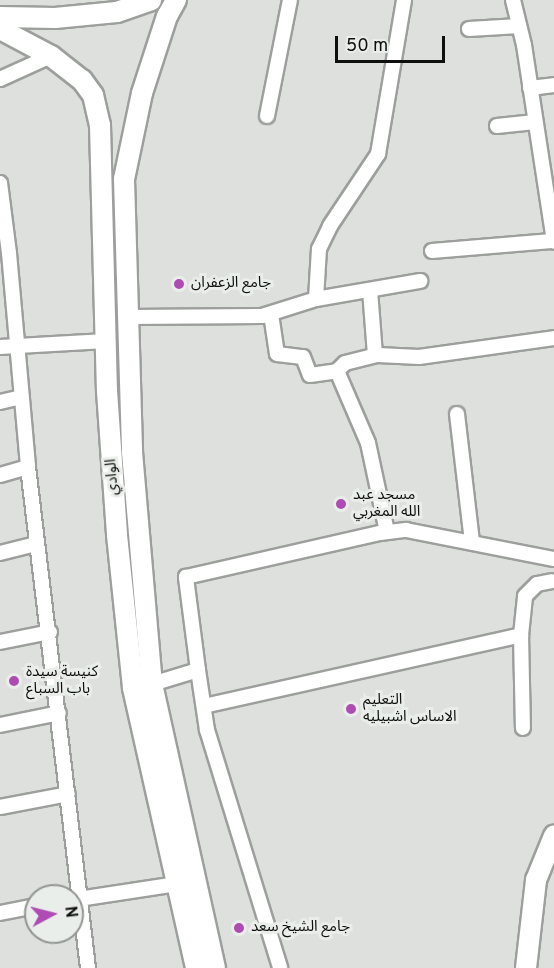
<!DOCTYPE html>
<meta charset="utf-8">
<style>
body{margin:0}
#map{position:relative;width:554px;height:968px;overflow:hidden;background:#dde0dd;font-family:Overpass,"Noto Sans Arabic",sans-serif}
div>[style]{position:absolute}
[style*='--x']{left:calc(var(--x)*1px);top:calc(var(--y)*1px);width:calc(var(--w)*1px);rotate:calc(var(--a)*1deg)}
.roads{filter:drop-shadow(2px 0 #9c9f9c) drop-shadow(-2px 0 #9c9f9c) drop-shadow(0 2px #9c9f9c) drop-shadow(0 -2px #9c9f9c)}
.street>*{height:14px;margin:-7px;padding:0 7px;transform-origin:7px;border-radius:7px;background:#fff}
.secondary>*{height:20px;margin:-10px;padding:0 10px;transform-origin:10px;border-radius:10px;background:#fff}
.dots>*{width:16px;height:16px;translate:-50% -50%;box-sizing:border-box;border:3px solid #eaeeea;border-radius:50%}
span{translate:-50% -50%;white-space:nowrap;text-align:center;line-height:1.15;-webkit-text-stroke:6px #eaeeea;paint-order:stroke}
.poi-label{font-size:15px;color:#0e0f0e}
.left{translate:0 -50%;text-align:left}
.street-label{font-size:15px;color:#0e0f0e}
.north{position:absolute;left:24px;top:884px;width:60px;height:60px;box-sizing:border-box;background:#eaeeea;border:2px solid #929592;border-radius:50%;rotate:83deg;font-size:16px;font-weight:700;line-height:24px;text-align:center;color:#0e0f0e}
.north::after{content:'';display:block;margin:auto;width:21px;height:27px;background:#ae4cb3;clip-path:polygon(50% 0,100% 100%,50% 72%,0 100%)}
.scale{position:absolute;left:335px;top:36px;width:110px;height:27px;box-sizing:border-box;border:3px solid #0e0f0e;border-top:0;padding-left:8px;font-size:18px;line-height:21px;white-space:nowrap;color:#0e0f0e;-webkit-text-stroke:4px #eaeeea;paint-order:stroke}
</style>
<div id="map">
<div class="roads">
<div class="street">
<i style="--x:513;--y:0;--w:46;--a:76.3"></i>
<i style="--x:524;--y:45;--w:199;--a:81.3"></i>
<i style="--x:469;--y:29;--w:50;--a:-3.4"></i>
<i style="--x:0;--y:79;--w:56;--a:-24.3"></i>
<i style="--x:530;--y:88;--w:24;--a:-7"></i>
<i style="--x:267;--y:116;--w:118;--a:-78.8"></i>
<i style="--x:497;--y:126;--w:38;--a:-6"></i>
<i style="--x:0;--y:183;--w:71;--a:82.7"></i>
<i style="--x:9;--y:253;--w:215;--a:84.9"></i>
<i style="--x:28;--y:467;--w:505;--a:83.17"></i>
<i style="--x:432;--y:251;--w:120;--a:-4.8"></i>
<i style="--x:370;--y:290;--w:65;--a:85.6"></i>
<i style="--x:316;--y:299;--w:106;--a:-9.8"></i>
<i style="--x:271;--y:314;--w:40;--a:81.5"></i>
<i style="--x:277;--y:354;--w:26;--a:7"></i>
<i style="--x:303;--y:357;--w:19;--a:69"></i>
<i style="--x:310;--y:375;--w:27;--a:-8"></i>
<i style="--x:337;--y:371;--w:11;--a:-45"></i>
<i style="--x:345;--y:363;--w:34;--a:-14"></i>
<i style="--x:378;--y:355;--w:41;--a:2.8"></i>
<i style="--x:419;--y:357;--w:136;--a:-8"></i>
<i style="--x:128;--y:317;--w:134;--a:-0.4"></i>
<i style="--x:262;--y:316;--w:57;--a:-17.5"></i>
<i style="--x:316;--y:299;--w:50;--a:-86.6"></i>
<i style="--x:319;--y:249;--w:25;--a:-64"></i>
<i style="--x:330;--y:226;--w:87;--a:-56.3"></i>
<i style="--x:378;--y:154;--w:156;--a:-80.4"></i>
<i style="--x:0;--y:347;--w:106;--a:-3.2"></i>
<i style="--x:337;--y:371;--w:78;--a:66.7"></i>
<i style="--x:368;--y:443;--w:91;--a:77.9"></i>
<i style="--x:0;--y:402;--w:22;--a:-13"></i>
<i style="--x:457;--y:414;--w:129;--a:83.3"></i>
<i style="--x:0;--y:475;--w:29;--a:-16"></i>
<i style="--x:0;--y:553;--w:38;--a:-14"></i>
<i style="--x:521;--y:635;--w:93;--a:88.8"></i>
<i style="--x:0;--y:642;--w:51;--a:-11.3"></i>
<i style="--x:198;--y:670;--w:94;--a:-97.4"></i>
<i style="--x:186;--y:577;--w:199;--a:-12.8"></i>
<i style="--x:380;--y:533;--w:26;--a:-7"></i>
<i style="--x:406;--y:530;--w:151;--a:11.1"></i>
<i style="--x:152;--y:684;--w:48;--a:-16.9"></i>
<i style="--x:198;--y:670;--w:61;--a:81.5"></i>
<i style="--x:207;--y:730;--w:249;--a:72.9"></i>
<i style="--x:204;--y:706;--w:325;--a:-12.6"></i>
<i style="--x:521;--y:635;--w:39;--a:-84"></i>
<i style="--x:525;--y:596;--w:17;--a:-45"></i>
<i style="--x:537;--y:584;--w:15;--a:-11"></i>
<i style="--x:0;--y:725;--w:60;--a:-11.5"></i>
<i style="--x:0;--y:807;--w:69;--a:-10.8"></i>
<i style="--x:72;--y:900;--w:106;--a:-8.7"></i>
<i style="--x:0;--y:913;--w:37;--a:-11"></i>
</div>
<div class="secondary">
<i style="--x:176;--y:0;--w:18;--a:119"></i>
<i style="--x:167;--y:16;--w:81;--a:108"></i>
<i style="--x:142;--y:93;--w:88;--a:101.8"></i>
<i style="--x:124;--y:179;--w:273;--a:88.3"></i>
<i style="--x:132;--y:452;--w:233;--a:85.1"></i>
<i style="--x:152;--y:684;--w:291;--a:77.5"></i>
<i style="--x:0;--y:17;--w:55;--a:1"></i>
<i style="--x:55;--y:18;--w:62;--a:-5.5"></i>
<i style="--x:117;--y:12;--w:36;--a:-19"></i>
<i style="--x:0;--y:29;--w:58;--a:27.9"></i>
<i style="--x:51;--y:56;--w:39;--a:38"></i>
<i style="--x:82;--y:80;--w:19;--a:54"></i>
<i style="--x:93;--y:95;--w:31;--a:77"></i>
<i style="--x:100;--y:125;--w:266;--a:88.5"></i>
<i style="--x:107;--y:391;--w:144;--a:86"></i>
<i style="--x:117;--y:535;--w:154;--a:84"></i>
<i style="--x:133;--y:688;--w:287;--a:77.3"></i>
<i style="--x:526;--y:968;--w:89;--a:-83.5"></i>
<i style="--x:536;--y:880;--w:48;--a:-67.8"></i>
</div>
</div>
<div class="dots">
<i style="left:179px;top:284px;background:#ae4cb3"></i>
<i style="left:341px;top:504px;background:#ae4cb3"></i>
<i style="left:14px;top:681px;background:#ae4cb3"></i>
<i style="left:351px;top:709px;background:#ae4cb3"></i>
<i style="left:239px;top:928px;background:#ae4cb3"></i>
</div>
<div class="poi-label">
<span class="left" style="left:191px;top:284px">جامع الزعفران</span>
<span class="left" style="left:353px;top:504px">مسجد عبد<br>الله المغربي</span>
<span class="left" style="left:26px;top:681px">كنيسة سيدة<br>باب السباع</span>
<span class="left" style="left:363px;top:709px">التعلیم<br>الاساس اشبیلیه</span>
<span class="left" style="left:251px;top:928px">جامع الشيخ سعد</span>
</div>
<div class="street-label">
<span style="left:113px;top:477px;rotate:-94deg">الوادي</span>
</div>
<div class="north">N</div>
<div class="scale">50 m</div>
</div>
